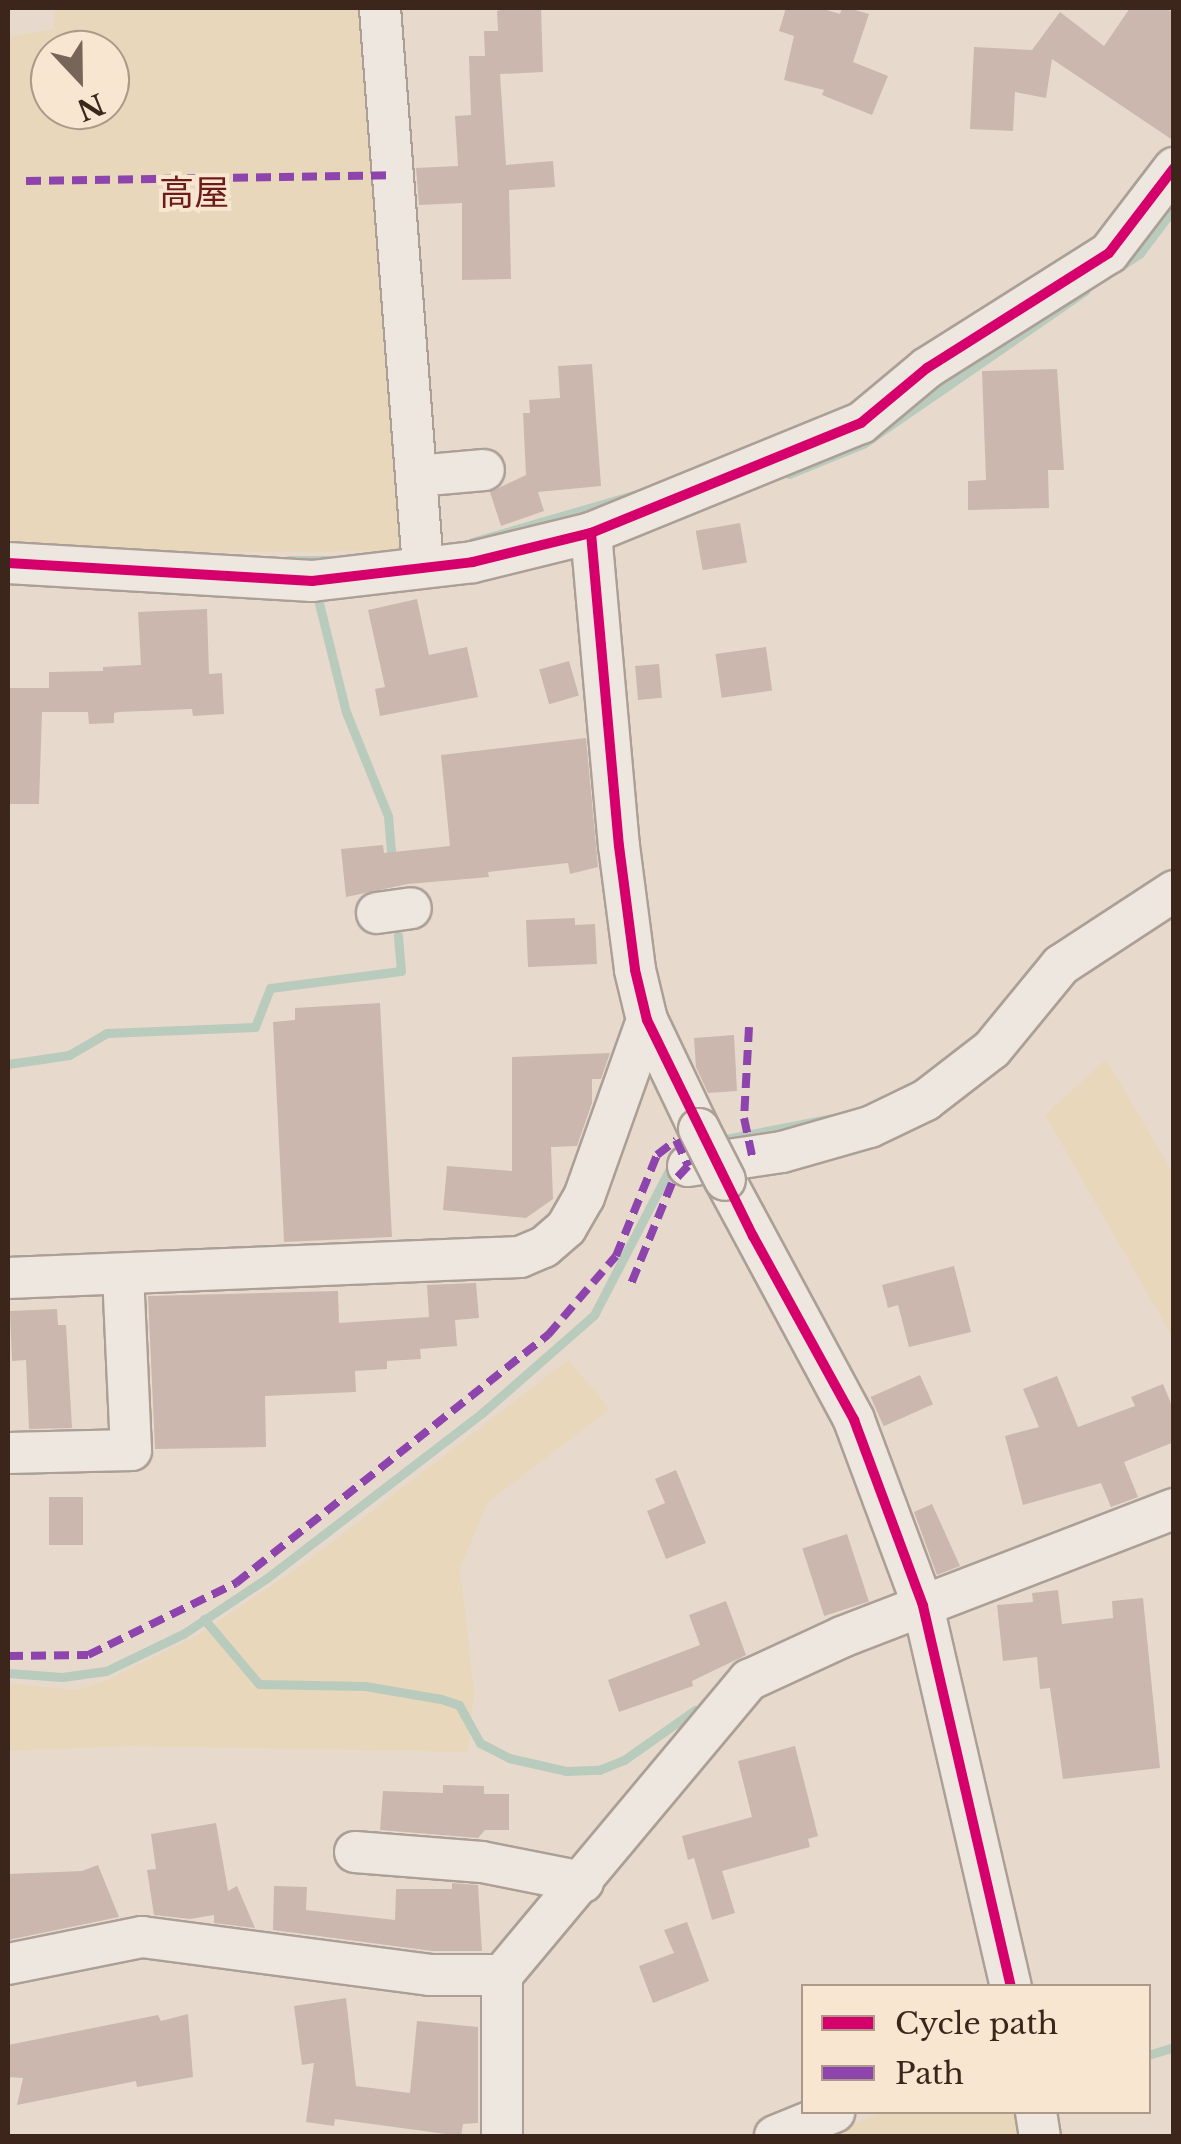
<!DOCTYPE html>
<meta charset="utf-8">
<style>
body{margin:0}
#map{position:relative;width:1181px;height:2144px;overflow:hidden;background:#e7dacc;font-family:"Libre Baskerville","Noto Sans JP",serif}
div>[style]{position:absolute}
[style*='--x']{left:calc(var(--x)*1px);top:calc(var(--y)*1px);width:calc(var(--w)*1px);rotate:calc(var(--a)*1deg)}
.farmland>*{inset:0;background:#e8d7bb}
.stream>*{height:9px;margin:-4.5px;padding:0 4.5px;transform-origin:4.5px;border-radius:4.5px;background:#b8cbbc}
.building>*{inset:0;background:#cbb7ad;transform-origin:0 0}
.roads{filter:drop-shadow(2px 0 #ac9f96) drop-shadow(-2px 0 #ac9f96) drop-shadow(0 2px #ac9f96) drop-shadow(0 -2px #ac9f96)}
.minor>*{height:40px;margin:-20px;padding:0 20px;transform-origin:20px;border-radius:20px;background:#eee7df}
.bridges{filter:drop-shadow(2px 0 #ac9f96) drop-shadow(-2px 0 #ac9f96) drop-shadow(0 2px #ac9f96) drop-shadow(0 -2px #ac9f96)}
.minor-bridge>*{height:40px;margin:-20px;padding:0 20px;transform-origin:20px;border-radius:20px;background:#eee7df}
.quiet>*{height:8px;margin-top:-4px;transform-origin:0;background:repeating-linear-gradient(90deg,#8e44ad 0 15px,transparent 0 23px)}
.cycleway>*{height:10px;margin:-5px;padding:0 5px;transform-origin:5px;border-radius:5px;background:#d6006c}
span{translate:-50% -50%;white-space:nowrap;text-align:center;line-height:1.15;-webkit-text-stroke:8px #f9e6d1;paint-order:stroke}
.neighbourhood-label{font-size:35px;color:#6c1b18}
.frame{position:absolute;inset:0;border:10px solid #3c261c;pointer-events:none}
.legend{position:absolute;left:801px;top:1984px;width:350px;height:130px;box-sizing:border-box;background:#f9e6d1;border:2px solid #ad9989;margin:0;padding:12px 18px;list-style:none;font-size:30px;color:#3c261c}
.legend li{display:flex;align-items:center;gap:20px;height:50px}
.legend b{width:50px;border:2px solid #ad9989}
.north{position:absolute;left:30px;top:30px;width:100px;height:100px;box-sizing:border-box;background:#f9e6d1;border:2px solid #ad9989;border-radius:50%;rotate:158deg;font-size:28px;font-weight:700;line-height:40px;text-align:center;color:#3c261c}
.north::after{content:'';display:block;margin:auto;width:35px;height:45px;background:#78655a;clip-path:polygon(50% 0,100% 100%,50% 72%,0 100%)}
</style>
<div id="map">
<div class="farmland">
<i style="clip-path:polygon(evenodd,54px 8px,364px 8px,412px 551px,164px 552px,8px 540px,8px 36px,54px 29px,54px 8px,50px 50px,110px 50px,110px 110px,50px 110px,50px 50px)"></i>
<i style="clip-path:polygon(1106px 1059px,1173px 1173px,1173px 1338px,1045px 1115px)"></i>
<i style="clip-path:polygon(568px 1360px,610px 1409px,488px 1502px,460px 1568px,474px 1692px,468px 1752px,132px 1746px,8px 1751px,8px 1683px,76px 1690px,110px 1679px,198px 1635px,306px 1562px)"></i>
<i style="clip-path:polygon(883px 2112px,1018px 2112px,1023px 2136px,825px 2136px)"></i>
</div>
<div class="stream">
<i style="--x:1118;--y:268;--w:27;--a:-34"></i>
<i style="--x:1140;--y:253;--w:56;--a:-52.9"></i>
<i style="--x:789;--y:474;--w:80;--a:-22.1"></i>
<i style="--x:863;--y:444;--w:270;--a:-34.6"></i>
<i style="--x:472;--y:542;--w:169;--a:-16.2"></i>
<i style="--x:289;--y:560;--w:39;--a:0"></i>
<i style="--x:316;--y:591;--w:125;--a:76.1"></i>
<i style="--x:346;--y:712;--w:112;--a:68"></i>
<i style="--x:388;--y:816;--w:47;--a:85.1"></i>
<i style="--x:8;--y:1064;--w:62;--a:-8.4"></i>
<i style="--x:69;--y:1055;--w:44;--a:-30.1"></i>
<i style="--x:107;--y:1033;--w:148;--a:-2.3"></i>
<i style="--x:255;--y:1027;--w:42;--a:-69"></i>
<i style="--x:270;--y:988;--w:132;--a:-7.4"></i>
<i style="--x:401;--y:971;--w:36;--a:-95"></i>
<i style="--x:715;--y:1141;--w:119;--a:-11.1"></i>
<i style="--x:204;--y:1619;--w:85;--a:49.8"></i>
<i style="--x:259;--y:1684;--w:106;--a:1.1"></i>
<i style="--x:365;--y:1686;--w:77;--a:9.7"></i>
<i style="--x:441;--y:1699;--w:19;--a:18"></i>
<i style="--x:459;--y:1705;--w:43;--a:61.1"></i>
<i style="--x:480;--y:1743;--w:33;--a:27"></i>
<i style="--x:509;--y:1758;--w:58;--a:12.8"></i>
<i style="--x:566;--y:1771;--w:33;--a:-2"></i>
<i style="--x:599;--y:1770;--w:27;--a:-22"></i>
<i style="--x:624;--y:1760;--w:87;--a:-35.2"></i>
<i style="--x:8;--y:1673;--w:54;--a:4.2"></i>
<i style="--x:62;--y:1677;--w:44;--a:-7.8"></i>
<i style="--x:106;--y:1671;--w:85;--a:-25.7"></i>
<i style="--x:183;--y:1634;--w:101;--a:-33.7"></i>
<i style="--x:267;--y:1578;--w:271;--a:-37.5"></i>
<i style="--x:482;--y:1413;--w:149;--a:-41.2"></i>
<i style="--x:594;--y:1315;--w:176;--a:-62.6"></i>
<i style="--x:1148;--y:2055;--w:27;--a:-17"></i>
</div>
<div class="building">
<i style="clip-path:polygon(510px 8px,541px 8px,543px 72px,500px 74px,506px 165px,553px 161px,555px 187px,509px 190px,511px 279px,462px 280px,462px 203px,419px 205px,416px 168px,458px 166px,455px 116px,471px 115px,469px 56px,485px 56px,484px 31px,498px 31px,497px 11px)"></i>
<i style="clip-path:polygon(786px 8px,820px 8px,840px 14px,842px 8px,848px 8px,869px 14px,853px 62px,888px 76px,872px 115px,822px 95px,824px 90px,784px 80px,794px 36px,779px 31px)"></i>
<i style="clip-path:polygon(1130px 8px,1165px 8px,1174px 13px,1174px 141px,1052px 59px,1046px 98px,1015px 92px,1013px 131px,970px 129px,974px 47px,1032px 50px,1060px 12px,1104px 46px)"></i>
<i style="clip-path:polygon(592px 364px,601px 486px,538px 492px,544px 511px,501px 526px,490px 492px,526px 475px,523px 413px,530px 413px,529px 400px,560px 398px,558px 366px)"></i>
<i style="clip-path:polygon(1057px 369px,1064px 470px,1048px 470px,1049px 508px,968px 510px,968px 481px,986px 480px,982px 371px)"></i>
<i style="left:740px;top:523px;width:40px;height:45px;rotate:80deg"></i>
<i style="clip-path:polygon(417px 599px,429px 655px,467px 647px,478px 697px,380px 716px,375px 689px,385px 687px,368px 610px)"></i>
<i style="clip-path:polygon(207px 609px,209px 674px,222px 673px,224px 714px,193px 716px,192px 709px,119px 712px,114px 713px,114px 723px,89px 724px,88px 712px,42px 712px,39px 804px,8px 804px,8px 688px,49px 688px,49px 672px,103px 671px,103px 667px,141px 665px,138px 612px)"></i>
<i style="left:766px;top:647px;width:44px;height:51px;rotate:82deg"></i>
<i style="left:569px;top:661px;width:36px;height:31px;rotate:74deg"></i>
<i style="left:659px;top:664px;width:34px;height:24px;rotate:85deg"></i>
<i style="clip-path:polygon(586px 738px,598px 867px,570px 874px,568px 863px,488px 872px,489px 877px,408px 884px,346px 897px,341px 849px,383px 845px,384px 853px,450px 846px,441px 755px)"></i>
<i style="clip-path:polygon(575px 918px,575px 925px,595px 924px,597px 964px,528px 967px,526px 920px)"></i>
<i style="clip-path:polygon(380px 1003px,392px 1237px,284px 1242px,273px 1022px,295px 1020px,295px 1008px)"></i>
<i style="clip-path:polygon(734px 1035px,737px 1091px,708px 1093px,696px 1067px,694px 1038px)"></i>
<i style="clip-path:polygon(610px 1053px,601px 1079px,592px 1079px,592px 1103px,577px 1146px,551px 1147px,553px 1199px,526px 1218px,443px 1210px,447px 1166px,512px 1171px,512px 1057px)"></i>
<i style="clip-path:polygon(954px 1266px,971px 1332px,909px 1347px,898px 1305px,888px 1308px,882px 1285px)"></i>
<i style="clip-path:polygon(476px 1283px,479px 1318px,455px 1320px,457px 1346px,420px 1349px,421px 1359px,387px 1361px,387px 1369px,355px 1371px,356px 1392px,265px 1396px,266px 1447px,155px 1449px,148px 1296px,338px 1291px,339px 1323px,429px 1317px,427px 1285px)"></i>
<i style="clip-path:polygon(57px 1309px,58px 1325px,66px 1325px,72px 1428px,29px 1429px,26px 1360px,12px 1361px,10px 1311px)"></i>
<i style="left:920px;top:1375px;width:32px;height:54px;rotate:66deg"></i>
<i style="clip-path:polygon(1057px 1376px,1078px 1427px,1135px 1406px,1131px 1397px,1163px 1384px,1174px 1411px,1174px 1442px,1124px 1462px,1138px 1497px,1111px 1507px,1101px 1483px,1023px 1505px,1005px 1436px,1039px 1427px,1023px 1389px)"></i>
<i style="clip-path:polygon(676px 1470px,706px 1543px,666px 1559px,647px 1511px,665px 1503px,655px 1479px)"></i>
<i style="left:83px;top:1497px;width:48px;height:34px;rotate:90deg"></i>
<i style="clip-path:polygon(932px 1504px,960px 1566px,937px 1575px,914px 1512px)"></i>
<i style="left:847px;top:1534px;width:71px;height:47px;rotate:72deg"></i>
<i style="clip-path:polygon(1058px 1590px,1062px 1624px,1113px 1618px,1112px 1601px,1143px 1598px,1160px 1768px,1063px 1779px,1050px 1688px,1040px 1689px,1037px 1657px,1003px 1661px,997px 1605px,1033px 1602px,1032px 1593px)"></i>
<i style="clip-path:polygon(726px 1601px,746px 1655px,692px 1681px,693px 1686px,619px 1712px,608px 1680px,700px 1645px,689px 1615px)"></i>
<i style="clip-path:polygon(795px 1746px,818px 1836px,808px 1839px,810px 1847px,722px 1871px,735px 1913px,712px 1920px,694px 1858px,688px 1860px,682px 1836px,752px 1817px,738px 1761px)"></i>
<i style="clip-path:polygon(443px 1785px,484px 1786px,484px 1794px,509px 1794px,509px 1830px,485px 1830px,478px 1838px,380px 1830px,383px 1791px,443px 1793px)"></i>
<i style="clip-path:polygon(216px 1823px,228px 1891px,237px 1886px,255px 1928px,214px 1923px,214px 1915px,190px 1919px,154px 1915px,147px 1870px,156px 1869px,151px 1834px)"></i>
<i style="clip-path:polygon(98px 1865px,119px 1917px,8px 1940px,8px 1874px,82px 1871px)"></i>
<i style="clip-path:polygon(452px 1883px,478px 1885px,482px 1951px,432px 1951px,273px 1930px,274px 1886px,307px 1887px,306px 1910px,395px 1920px,396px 1889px,452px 1889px)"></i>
<i style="clip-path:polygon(687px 1922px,709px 1981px,653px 2003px,639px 1966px,674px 1953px,664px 1930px)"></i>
<i style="clip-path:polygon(346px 1998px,356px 2086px,410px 2093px,417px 2021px,478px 2027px,478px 2123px,463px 2124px,461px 2136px,335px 2119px,334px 2126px,306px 2122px,314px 2063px,302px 2065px,294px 2006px)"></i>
<i style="clip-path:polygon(188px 2014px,193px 2077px,137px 2087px,136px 2081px,17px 2105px,23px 2078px,8px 2077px,8px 2045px,158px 2015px,161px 2021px)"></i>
</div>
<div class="roads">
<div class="minor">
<i style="--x:380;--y:8;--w:561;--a:85.6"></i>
<i style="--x:417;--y:476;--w:67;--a:-5.1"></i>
<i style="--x:591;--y:533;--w:314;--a:84.9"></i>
<i style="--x:619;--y:846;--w:125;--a:82.6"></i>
<i style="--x:635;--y:970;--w:51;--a:76.5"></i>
<i style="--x:647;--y:1020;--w:121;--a:64.5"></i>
<i style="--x:8;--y:563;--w:305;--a:3.4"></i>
<i style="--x:312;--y:581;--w:162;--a:-6.7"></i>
<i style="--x:473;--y:562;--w:122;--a:-13.8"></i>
<i style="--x:591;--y:533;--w:292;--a:-22.2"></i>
<i style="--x:861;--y:423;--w:86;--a:-39.8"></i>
<i style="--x:927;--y:368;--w:215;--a:-32.3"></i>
<i style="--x:1109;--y:253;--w:107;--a:-52.6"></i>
<i style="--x:377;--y:913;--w:34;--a:-8"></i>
<i style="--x:688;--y:1166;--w:95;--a:-8.5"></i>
<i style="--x:782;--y:1152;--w:91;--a:-15.9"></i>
<i style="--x:870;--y:1127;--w:62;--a:-25.7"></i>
<i style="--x:926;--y:1100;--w:83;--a:-37.7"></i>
<i style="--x:992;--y:1049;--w:109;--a:-50.6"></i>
<i style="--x:1061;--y:965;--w:135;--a:-33.2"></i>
<i style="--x:725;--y:1180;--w:272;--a:61.7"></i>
<i style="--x:854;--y:1420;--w:198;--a:69.6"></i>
<i style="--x:923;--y:1606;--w:390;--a:77"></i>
<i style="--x:8;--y:1278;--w:512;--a:-2.35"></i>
<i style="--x:520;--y:1257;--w:26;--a:-23"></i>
<i style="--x:544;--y:1247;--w:29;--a:-41"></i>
<i style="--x:566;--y:1228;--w:36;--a:-60"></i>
<i style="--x:584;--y:1197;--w:188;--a:-70.4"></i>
<i style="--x:8;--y:1453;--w:123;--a:-1.4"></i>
<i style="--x:131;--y:1450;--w:176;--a:-92.6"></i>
<i style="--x:355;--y:1852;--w:127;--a:4.5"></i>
<i style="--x:482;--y:1862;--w:103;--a:11.2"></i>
<i style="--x:8;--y:1964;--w:137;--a:-11.4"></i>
<i style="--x:142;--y:1937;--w:290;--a:7.5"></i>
<i style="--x:430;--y:1975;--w:72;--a:0"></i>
<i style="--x:1036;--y:2112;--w:24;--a:81"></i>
<i style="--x:502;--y:2136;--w:161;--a:-90"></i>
<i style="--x:502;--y:1975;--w:385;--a:-50.1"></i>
<i style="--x:749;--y:1680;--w:102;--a:-24.8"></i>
<i style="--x:842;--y:1637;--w:356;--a:-21.1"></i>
<i style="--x:775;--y:2136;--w:64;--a:-22.1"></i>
</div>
</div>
<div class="bridges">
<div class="minor-bridge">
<i style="--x:699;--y:1129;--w:57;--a:63"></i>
</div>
</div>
<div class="quiet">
<i style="--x:26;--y:181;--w:367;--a:-0.9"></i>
<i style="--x:749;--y:1027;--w:91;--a:93.1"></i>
<i style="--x:744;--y:1118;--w:40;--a:78"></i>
<i style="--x:8;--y:1656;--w:80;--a:-0.7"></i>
<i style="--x:88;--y:1655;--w:165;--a:-25.9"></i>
<i style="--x:236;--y:1583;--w:399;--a:-38.5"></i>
<i style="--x:548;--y:1335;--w:104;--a:-49.3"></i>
<i style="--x:616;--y:1256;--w:109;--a:-67.9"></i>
<i style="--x:657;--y:1155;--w:24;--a:-38"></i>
<i style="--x:676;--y:1140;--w:29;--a:65"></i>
<i style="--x:688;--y:1166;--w:23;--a:133"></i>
<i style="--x:672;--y:1183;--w:109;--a:112.1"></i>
</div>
<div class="cycleway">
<i style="--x:591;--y:533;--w:314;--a:84.9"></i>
<i style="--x:619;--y:846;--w:125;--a:82.6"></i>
<i style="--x:635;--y:970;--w:51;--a:76.5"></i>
<i style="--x:647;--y:1020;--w:241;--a:63.9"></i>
<i style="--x:753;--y:1236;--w:210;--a:61.2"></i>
<i style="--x:854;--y:1420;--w:198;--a:69.6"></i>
<i style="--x:923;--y:1606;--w:390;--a:77"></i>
<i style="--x:8;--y:563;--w:305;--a:3.4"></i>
<i style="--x:312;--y:581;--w:162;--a:-6.7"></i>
<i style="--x:473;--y:562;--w:122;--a:-13.8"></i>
<i style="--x:591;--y:533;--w:292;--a:-22.2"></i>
<i style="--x:861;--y:423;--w:86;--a:-39.8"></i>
<i style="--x:927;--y:368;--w:215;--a:-32.3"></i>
<i style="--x:1109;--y:253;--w:107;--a:-52.6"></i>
</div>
<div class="neighbourhood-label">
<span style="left:194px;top:193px">高屋</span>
</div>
<div class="frame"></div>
<ul class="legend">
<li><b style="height:12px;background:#d6006c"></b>Cycle path</li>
<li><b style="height:12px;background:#8e44ad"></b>Path</li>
</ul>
<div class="north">N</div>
</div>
